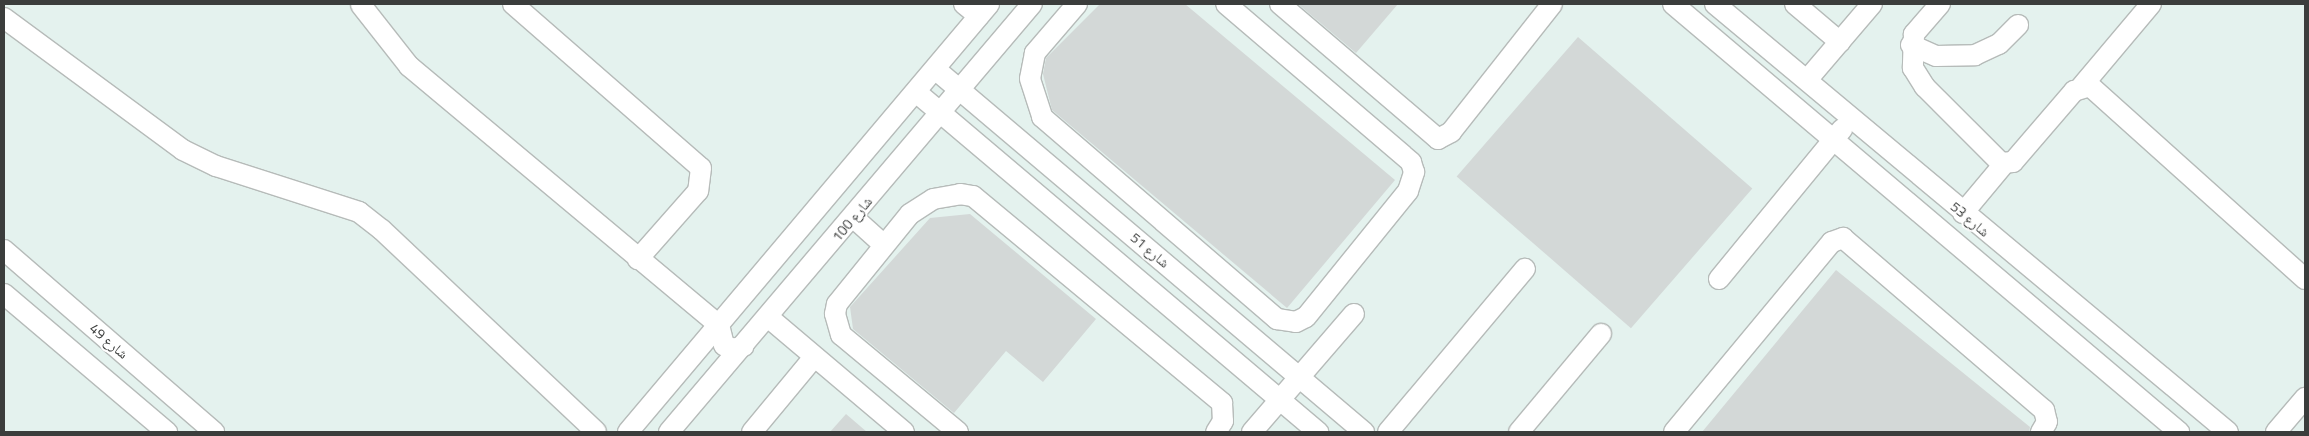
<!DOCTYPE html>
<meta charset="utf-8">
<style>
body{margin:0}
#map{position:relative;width:2309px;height:436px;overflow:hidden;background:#f6fbfa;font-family:"Titillium Web","Noto Naskh Arabic",sans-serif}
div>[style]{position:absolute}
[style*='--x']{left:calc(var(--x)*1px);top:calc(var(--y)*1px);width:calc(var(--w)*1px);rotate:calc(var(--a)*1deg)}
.built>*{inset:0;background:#e4f2ee;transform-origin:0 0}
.building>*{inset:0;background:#d3d8d7;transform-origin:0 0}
.roads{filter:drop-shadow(1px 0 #b6bbb9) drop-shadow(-1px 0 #b6bbb9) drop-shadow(0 1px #b6bbb9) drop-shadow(0 -1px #b6bbb9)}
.minor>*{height:20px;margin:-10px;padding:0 10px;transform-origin:10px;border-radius:10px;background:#fff}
span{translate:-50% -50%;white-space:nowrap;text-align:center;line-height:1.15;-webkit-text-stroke:4px #fff;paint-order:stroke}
.street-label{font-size:14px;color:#3b3d3c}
.frame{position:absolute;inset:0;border:5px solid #3b3d3c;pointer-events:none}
</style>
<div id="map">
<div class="built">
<i style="left:4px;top:4px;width:2301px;height:428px"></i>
</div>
<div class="building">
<i style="clip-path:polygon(1100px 4px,1185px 4px,1395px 180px,1287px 308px,1052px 110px,1043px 74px,1046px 58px)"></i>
<i style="clip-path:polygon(1298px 4px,1398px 4px,1356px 53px)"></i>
<i style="left:1578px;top:37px;width:231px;height:185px;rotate:41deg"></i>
<i style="clip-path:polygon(970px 214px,1096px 319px,1043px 382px,1006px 351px,954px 413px,853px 329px,850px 307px,930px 218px)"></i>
<i style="clip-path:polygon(1836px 270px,2030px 427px,2029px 432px,1702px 432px)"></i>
<i style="clip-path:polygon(846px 414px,867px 432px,830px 432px)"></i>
</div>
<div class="roads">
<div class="minor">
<i style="--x:513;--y:4;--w:249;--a:41.1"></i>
<i style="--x:701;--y:168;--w:23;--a:97"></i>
<i style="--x:698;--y:191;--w:91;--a:131.4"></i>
<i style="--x:964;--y:4;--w:19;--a:39"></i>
<i style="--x:1077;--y:4;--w:65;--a:130.6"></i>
<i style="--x:1035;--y:53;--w:26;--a:101"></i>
<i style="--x:1030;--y:79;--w:40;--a:72"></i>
<i style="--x:1042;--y:117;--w:310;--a:40.7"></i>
<i style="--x:1277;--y:319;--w:19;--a:9"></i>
<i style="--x:1296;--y:322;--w:11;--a:-27"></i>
<i style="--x:1306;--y:317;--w:162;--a:-51"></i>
<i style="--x:1408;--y:191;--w:20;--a:-72"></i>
<i style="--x:1414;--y:172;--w:10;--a:-107"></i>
<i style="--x:1411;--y:162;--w:243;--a:-139.5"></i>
<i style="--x:1280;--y:4;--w:208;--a:40.5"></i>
<i style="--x:1438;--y:139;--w:15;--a:-28"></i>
<i style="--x:1451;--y:132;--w:163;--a:-51.7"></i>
<i style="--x:1673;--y:4;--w:663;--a:40.23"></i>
<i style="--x:1715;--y:4;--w:668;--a:39.84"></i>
<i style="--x:1795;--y:4;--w:59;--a:40.2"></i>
<i style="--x:1940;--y:4;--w:40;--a:131"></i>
<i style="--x:1914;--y:34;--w:34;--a:92"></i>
<i style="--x:1913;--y:68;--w:22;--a:58"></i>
<i style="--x:1925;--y:87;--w:107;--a:45"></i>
<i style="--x:2001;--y:163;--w:12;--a:-5"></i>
<i style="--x:2013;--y:162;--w:94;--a:-49.3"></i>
<i style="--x:2074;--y:91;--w:17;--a:-17"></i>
<i style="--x:2090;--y:86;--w:289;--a:41.9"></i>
<i style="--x:361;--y:5;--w:78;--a:51.8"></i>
<i style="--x:409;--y:66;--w:404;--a:39.9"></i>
<i style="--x:719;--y:325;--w:21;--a:76"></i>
<i style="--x:724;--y:345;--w:10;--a:24"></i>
<i style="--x:733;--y:349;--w:11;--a:-15"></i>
<i style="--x:4;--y:18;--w:222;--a:36.4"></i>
<i style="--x:183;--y:150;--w:37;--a:26"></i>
<i style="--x:216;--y:166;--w:150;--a:17.8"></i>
<i style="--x:359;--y:212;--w:29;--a:38"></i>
<i style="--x:382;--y:230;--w:294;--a:43.3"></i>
<i style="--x:1911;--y:45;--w:27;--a:24"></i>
<i style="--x:1936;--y:56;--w:39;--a:-1"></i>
<i style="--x:1975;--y:55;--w:26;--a:-25"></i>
<i style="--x:1999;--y:44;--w:27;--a:-45"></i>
<i style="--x:935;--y:69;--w:562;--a:40.24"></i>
<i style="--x:1807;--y:80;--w:100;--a:-49.5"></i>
<i style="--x:2082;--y:86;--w:107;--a:-49.9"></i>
<i style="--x:916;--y:92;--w:527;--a:40.22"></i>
<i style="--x:1963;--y:213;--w:64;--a:-50.1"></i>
<i style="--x:854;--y:218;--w:40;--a:42"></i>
<i style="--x:4;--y:250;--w:278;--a:40.9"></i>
<i style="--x:1719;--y:279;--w:194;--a:-50.6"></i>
<i style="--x:4;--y:294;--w:214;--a:40.3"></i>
<i style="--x:768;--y:317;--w:178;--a:40.2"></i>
<i style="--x:628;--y:432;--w:560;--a:-49.85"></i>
<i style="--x:669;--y:432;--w:561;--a:-49.7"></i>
<i style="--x:752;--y:432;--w:97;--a:-50.4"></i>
<i style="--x:958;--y:432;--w:152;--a:-140.3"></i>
<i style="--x:841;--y:335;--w:22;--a:-106"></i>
<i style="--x:835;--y:314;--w:10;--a:-79"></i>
<i style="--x:837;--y:304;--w:116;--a:-51"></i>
<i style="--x:910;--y:214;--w:27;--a:-33"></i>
<i style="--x:933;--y:199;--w:27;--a:-10"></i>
<i style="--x:960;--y:194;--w:13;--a:9"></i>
<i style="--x:973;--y:196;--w:324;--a:39.7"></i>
<i style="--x:1222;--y:403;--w:18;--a:87"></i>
<i style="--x:1223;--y:421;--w:13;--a:122"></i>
<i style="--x:1252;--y:432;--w:156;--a:-49.2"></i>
<i style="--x:1388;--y:432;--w:213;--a:-50"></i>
<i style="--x:1519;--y:432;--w:128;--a:-50.1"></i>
<i style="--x:1674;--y:432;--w:247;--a:-50.3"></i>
<i style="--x:1832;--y:242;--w:12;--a:-20"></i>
<i style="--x:1843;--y:238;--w:265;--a:40.6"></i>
<i style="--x:2044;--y:410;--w:12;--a:76"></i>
<i style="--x:2047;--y:422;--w:12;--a:121"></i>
<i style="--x:2276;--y:432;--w:45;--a:-49.5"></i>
</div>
</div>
<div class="street-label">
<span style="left:852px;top:219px;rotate:-50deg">شارع 100</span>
<span style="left:1970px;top:219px;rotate:40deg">شارع 53</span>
<span style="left:1150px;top:250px;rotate:40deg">شارع 51</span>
<span style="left:109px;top:341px;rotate:41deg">شارع 49</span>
</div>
<div class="frame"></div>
</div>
